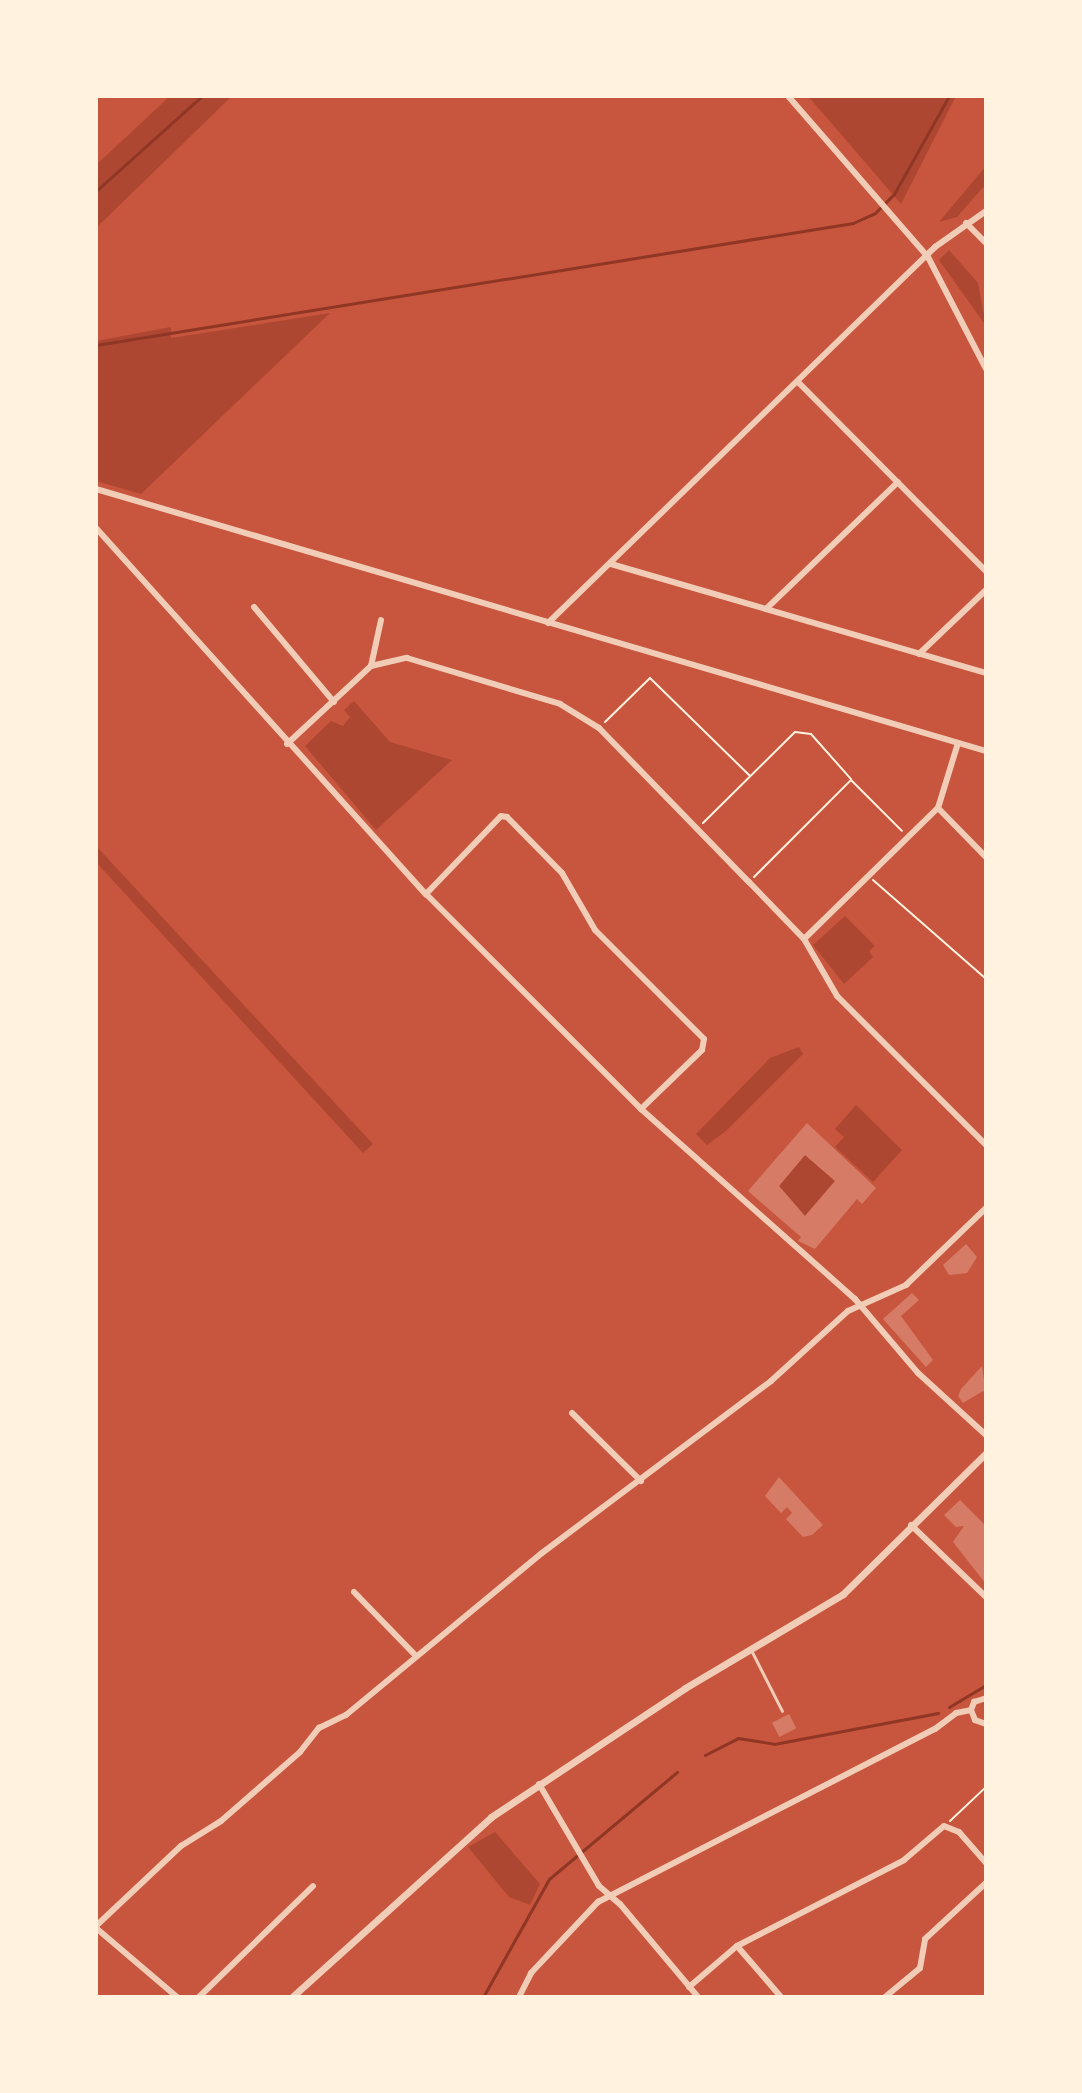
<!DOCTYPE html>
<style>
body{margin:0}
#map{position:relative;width:1082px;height:2093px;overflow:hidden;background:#c8553d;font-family:Arial,sans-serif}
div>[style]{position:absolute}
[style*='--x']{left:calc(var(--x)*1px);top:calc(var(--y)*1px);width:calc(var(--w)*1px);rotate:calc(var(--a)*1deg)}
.green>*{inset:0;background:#ae4732}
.stream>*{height:3px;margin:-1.5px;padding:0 1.5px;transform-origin:1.5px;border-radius:1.5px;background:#8f3625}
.building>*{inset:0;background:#d67c66;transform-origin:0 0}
.path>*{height:2px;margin:-1px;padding:0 1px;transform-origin:1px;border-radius:1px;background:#fff3e0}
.service>*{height:3px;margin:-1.5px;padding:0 1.5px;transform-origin:1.5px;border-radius:1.5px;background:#f1ccb7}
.minor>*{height:6px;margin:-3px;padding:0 3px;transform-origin:3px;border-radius:3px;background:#f1ccb7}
.tertiary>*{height:7px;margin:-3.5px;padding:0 3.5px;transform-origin:3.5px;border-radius:3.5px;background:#f1ccb7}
span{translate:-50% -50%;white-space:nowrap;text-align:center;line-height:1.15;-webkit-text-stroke:7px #fff3e0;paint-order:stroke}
.frame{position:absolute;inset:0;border:98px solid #fff3e0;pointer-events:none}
</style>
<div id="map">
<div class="green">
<i style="clip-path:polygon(170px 96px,232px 96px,96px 228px,96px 165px)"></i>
<i style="clip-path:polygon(808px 96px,956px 96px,901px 204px)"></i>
<i style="clip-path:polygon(986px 166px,986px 184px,957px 217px,939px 222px)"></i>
<i style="clip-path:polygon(949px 250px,978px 283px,986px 326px,939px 260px)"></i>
<i style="clip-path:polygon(330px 313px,141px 494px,96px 481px,96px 341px,171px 327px,171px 338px)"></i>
<i style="clip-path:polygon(354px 701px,390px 742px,452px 760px,376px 830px,305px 746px,331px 721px,343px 726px,350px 717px,344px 710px)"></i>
<i style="clip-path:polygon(96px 846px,373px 1144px,363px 1153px,96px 862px)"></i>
<i style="clip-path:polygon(845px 916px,875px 946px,869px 951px,873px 957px,844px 984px,813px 945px)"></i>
<i style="clip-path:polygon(799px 1047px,803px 1054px,727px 1130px,707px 1145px,696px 1134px,770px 1058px)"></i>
<i style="clip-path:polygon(856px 1105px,902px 1150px,873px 1182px,835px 1147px,844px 1137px,835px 1129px)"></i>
<i style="clip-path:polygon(805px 1155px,835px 1181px,805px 1216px,779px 1186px)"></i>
<i style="clip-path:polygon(495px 1832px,540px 1884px,530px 1905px,509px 1897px,468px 1847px)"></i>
</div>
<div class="stream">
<i style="--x:96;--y:191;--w:142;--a:-41.9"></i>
<i style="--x:96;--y:345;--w:767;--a:-9.16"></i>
<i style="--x:853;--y:223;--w:24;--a:-24"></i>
<i style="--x:875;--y:213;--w:27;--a:-45"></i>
<i style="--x:894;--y:194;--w:112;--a:-60.7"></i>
<i style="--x:949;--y:1707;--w:43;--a:-30.7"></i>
<i style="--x:705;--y:1755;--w:37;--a:-27"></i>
<i style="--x:738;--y:1738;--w:36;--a:9"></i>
<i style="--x:774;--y:1744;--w:167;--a:-10.7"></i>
<i style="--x:483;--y:1997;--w:135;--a:-60.8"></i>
<i style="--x:549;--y:1879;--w:167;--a:-39.9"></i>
</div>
<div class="building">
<i style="clip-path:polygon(evenodd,807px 1123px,876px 1188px,862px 1204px,857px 1199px,815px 1249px,798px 1241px,801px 1237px,748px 1191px,807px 1123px,805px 1155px,835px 1181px,805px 1216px,779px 1186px,805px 1155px)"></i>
<i style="clip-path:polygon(966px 1244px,977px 1257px,967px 1273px,949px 1275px,943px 1265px)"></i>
<i style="clip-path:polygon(912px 1293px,919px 1300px,901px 1316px,933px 1360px,926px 1367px,883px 1319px)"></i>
<i style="clip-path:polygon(982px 1366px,986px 1395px,983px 1391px,963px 1403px,958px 1396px,961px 1389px)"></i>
<i style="clip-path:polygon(779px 1477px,823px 1525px,812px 1535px,803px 1537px,786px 1519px,792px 1513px,787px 1507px,781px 1513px,765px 1496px)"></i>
<i style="clip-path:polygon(960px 1500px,986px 1526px,986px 1584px,953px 1542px,964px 1526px,956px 1527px,944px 1515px)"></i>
<i style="left:789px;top:1714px;width:16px;height:19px;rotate:63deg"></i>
</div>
<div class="path">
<i style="--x:605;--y:722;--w:63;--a:-44.4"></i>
<i style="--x:650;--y:678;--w:139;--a:44.4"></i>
<i style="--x:703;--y:823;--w:129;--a:-44.7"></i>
<i style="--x:795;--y:732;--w:16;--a:7"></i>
<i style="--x:811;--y:734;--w:60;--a:48.4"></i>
<i style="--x:754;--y:877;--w:137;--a:-45"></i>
<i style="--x:851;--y:780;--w:72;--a:45"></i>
<i style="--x:873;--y:880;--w:150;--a:41.2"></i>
<i style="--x:950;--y:1821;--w:50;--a:-43.4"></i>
</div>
<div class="service">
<i style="--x:752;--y:1652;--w:66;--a:63"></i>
</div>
<div class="minor">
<i style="--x:788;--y:96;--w:213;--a:49"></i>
<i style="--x:928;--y:257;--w:126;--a:62.6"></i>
<i style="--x:966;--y:223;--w:28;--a:45"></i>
<i style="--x:798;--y:382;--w:267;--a:45.2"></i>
<i style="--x:96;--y:489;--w:928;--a:16.4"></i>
<i style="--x:96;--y:528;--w:493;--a:48"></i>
<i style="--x:426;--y:894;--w:304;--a:45"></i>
<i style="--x:641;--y:1109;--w:286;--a:41.6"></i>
<i style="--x:855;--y:1299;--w:97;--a:49.6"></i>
<i style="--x:918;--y:1373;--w:92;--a:42.4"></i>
<i style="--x:611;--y:564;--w:391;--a:16.2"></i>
<i style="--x:254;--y:607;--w:124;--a:49.9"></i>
<i style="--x:766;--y:609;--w:183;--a:-43.9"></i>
<i style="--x:548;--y:623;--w:540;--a:-44.17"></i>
<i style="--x:935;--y:247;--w:62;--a:-35.2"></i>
<i style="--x:919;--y:654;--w:93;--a:-43.7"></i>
<i style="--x:371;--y:666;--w:47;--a:-77.7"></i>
<i style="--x:287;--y:744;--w:115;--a:-42.9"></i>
<i style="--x:371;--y:666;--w:37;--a:-13"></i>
<i style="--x:407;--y:658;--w:160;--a:16.7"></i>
<i style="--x:560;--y:704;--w:46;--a:31.6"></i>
<i style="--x:599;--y:728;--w:215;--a:45.8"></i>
<i style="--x:749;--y:882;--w:79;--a:46"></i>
<i style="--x:804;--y:939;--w:66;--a:59.9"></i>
<i style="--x:837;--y:996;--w:211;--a:45"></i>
<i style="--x:938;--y:808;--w:69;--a:45.6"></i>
<i style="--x:426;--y:894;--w:108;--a:-46.1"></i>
<i style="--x:501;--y:816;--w:6;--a:9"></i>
<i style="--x:507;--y:817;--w:78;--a:45.5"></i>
<i style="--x:562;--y:873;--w:66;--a:59.9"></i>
<i style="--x:595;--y:930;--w:154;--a:45"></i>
<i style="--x:704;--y:1039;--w:11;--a:100"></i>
<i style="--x:702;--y:1050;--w:85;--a:136"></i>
<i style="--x:804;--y:939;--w:187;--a:-44.4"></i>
<i style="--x:938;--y:808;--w:68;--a:-72.9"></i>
<i style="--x:572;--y:1413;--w:97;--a:44.6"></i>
<i style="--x:911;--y:1525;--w:104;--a:43.8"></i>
<i style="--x:354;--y:1592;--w:89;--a:45.9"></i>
<i style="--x:971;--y:1710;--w:11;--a:68"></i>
<i style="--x:975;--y:1720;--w:12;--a:20"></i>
<i style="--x:971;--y:1710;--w:9;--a:-69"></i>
<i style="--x:974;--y:1702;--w:13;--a:-18"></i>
<i style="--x:539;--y:1784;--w:118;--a:59.5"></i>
<i style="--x:599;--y:1886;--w:28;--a:41"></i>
<i style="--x:620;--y:1904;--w:121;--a:50"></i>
<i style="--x:96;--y:1926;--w:117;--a:-43.3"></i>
<i style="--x:181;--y:1846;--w:47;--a:-32"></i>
<i style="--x:221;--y:1821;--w:105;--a:-41.1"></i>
<i style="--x:300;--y:1752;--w:31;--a:-52"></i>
<i style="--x:319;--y:1728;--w:30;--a:-26"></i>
<i style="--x:346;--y:1715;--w:254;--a:-39.6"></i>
<i style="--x:542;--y:1553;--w:286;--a:-36.9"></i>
<i style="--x:771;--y:1381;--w:104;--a:-42.3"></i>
<i style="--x:848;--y:1311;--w:64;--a:-24.1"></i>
<i style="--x:906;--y:1285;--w:111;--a:-43.9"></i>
<i style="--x:96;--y:1928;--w:106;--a:40.4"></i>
<i style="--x:737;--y:1946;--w:67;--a:49.2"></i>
<i style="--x:689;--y:1987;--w:63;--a:-40.5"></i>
<i style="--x:737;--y:1946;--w:188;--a:-27.2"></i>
<i style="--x:904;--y:1860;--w:52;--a:-40.4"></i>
<i style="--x:944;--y:1826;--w:16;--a:22"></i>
<i style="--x:959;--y:1832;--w:41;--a:48.9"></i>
<i style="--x:199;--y:1997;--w:159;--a:-44.2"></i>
<i style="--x:519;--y:1997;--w:27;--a:-63"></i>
<i style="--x:531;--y:1973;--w:98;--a:-46.7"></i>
<i style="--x:598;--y:1902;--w:379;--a:-27.2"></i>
<i style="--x:935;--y:1729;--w:26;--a:-37"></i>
<i style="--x:956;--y:1713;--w:15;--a:-11"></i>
<i style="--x:885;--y:1997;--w:45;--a:-39.6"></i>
<i style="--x:920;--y:1968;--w:29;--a:-80"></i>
<i style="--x:925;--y:1939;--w:83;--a:-42.6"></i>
</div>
<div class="tertiary">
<i style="--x:292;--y:1997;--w:268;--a:-42.1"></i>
<i style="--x:491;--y:1817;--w:233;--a:-33.6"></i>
<i style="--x:685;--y:1688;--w:184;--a:-30.7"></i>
<i style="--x:843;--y:1594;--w:201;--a:-44.6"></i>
</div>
<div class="frame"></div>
</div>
